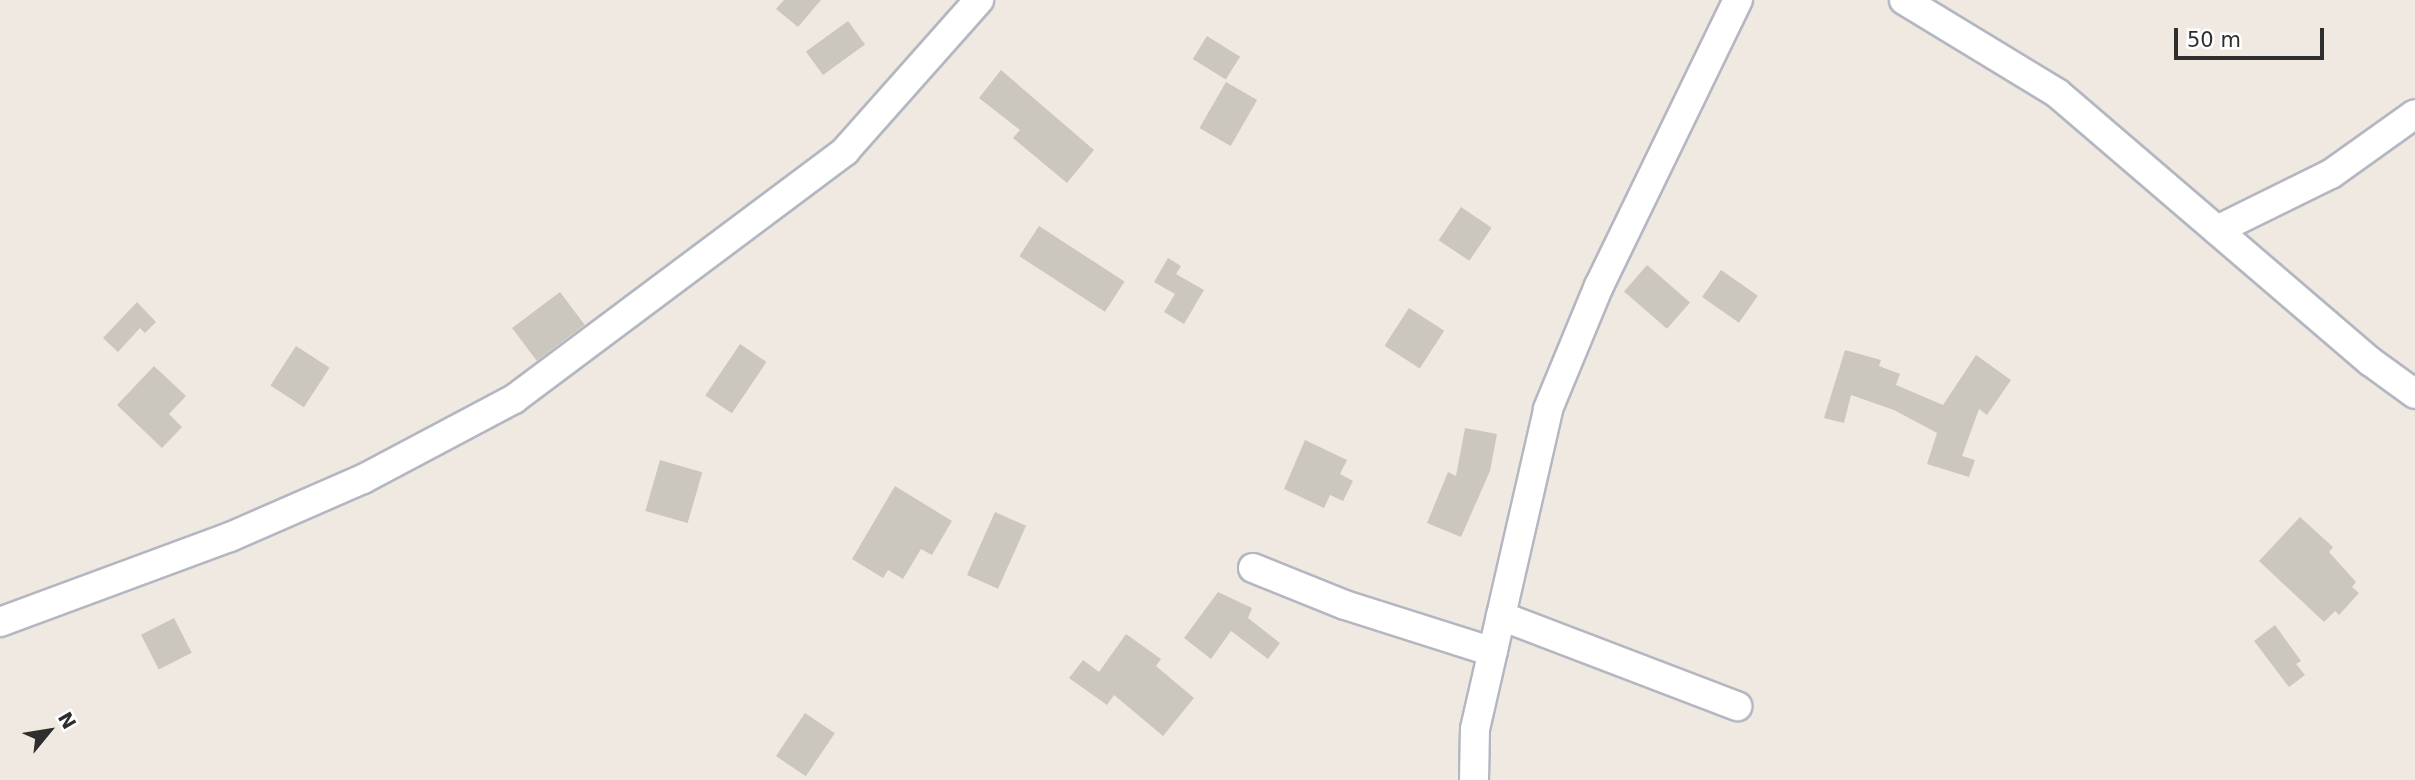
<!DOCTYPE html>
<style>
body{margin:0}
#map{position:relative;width:2415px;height:780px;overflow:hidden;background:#efe9e1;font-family:"DejaVu Sans",sans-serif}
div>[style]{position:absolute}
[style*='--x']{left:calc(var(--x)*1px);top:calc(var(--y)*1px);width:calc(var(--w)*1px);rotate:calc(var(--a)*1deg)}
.building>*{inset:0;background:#cbc7bf;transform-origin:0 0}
.roads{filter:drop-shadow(2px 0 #b4b7c1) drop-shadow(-2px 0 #b4b7c1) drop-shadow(0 2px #b4b7c1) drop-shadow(0 -2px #b4b7c1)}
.minor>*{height:28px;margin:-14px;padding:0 14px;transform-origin:14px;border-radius:14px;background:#fff}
span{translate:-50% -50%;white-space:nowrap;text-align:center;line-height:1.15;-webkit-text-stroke:7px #fff;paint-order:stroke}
.north{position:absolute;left:14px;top:696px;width:70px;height:70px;-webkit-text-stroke:5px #fff;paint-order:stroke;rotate:60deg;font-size:19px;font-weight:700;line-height:28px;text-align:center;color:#2e2e2e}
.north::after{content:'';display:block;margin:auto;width:24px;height:32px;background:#2e2e2e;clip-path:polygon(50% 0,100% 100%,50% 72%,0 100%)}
.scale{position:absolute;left:2174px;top:28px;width:150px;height:32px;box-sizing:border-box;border:4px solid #2e2e2e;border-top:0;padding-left:9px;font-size:21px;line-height:24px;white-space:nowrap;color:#2e2e2e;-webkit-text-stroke:5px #fff;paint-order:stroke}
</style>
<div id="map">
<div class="building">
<i style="clip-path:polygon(784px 0,821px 0,798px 27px,776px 9px)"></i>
<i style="left:848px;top:21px;width:29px;height:52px;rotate:54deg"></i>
<i style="left:1207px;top:36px;width:39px;height:27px;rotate:32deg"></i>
<i style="clip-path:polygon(1001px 70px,1094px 150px,1067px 183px,1013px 138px,1020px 130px,979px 98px)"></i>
<i style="left:1226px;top:82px;width:36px;height:53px;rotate:30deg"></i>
<i style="left:1461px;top:207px;width:37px;height:40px;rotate:34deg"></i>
<i style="left:1039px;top:226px;width:102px;height:36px;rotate:33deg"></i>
<i style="clip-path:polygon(1168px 258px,1181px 266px,1176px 274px,1204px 290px,1184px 324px,1164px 312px,1175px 294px,1154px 282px)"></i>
<i style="left:1647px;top:265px;width:57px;height:35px;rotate:41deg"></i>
<i style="left:1721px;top:270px;width:45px;height:33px;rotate:35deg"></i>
<i style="left:560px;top:292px;width:41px;height:60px;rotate:53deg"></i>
<i style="clip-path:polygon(137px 302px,156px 322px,145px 333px,140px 328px,118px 352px,103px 338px)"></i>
<i style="left:1409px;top:308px;width:42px;height:45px;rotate:33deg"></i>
<i style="left:740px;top:344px;width:32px;height:62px;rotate:34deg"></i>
<i style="left:296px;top:346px;width:40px;height:47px;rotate:33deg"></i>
<i style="clip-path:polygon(1845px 350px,1881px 360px,1879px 366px,1900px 374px,1896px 385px,1943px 405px,1976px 355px,2011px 380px,1987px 415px,1979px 409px,1962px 456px,1975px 460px,1969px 477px,1927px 464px,1937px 433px,1894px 410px,1851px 395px,1844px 423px,1824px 418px)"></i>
<i style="clip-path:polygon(154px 366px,186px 396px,169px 414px,182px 427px,162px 448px,117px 405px)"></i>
<i style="clip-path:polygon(1465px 428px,1497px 434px,1490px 471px,1461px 537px,1427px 523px,1448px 472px,1456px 476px)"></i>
<i style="clip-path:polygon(1305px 440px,1347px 460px,1340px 474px,1353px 481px,1343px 501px,1330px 495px,1324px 508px,1284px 489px)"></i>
<i style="left:660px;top:460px;width:44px;height:53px;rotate:16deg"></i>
<i style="clip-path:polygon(895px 486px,952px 521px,932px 555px,921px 549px,903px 579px,888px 570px,883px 578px,852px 559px)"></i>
<i style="left:995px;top:512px;width:34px;height:69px;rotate:24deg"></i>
<i style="clip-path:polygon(2300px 517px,2333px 547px,2329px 552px,2356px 582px,2352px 587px,2359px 593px,2339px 615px,2335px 611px,2324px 622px,2259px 561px)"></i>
<i style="clip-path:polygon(1218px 592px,1252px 608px,1248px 618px,1280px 643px,1268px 659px,1231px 631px,1211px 659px,1184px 638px)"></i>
<i style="left:174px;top:618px;width:39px;height:37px;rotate:63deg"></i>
<i style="clip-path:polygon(2275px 625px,2301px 661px,2296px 664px,2305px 675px,2289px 687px,2254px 641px)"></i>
<i style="clip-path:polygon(1126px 634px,1161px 659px,1156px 666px,1194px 698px,1163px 736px,1114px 695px,1107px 705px,1069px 678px,1083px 660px,1099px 672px)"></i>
<i style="left:805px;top:713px;width:36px;height:52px;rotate:34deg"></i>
</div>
<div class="roads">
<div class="minor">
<i style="--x:1904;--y:0;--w:179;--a:31.3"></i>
<i style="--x:2057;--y:93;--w:413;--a:40.6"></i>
<i style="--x:2371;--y:362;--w:54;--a:36"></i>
<i style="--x:2217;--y:230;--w:127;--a:-26.2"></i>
<i style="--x:2331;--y:174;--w:103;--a:-35.5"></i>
<i style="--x:1253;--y:568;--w:99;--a:21.9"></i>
<i style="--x:1345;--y:605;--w:155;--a:17.6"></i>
<i style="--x:1501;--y:616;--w:253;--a:20.9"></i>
<i style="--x:0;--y:622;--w:245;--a:-20.3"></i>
<i style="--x:230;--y:537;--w:145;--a:-23.6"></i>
<i style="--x:363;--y:479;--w:171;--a:-27.9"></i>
<i style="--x:514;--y:399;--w:414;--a:-36.8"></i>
<i style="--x:845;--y:151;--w:202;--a:-48.4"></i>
<i style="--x:1474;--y:780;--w:51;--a:-88.9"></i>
<i style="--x:1475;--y:729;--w:328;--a:-77.1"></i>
<i style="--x:1548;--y:409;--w:133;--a:-67.5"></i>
<i style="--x:1599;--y:286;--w:318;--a:-64.1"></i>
</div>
</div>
<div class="north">N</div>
<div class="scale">50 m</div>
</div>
